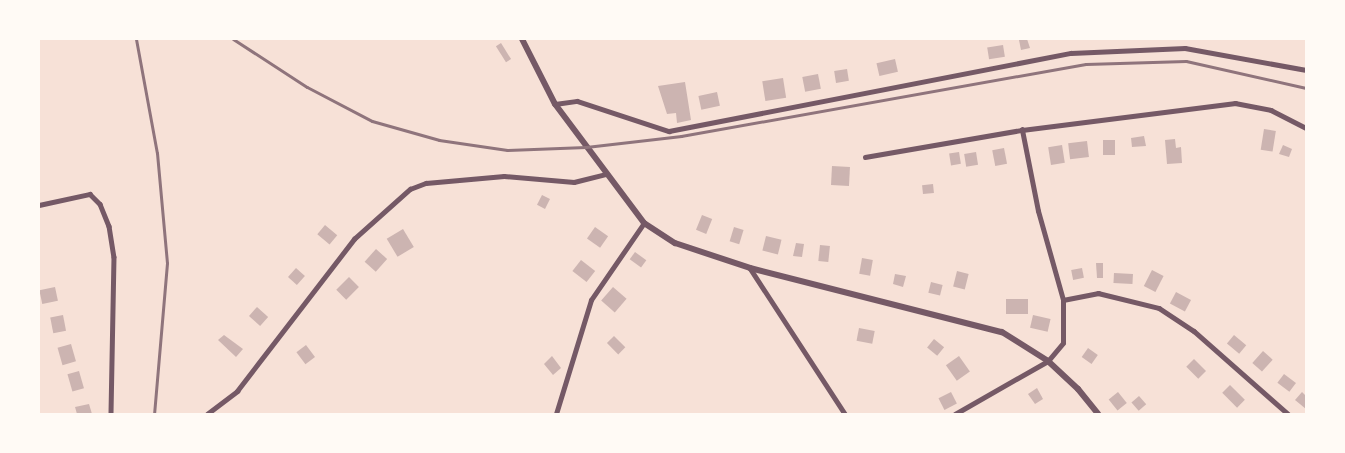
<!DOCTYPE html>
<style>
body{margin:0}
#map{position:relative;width:1345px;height:453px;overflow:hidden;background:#f7e1d7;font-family:"Alegreya Sans",sans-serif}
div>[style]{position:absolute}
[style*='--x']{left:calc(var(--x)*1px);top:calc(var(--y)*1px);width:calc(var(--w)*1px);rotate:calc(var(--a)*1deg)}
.building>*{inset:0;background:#ccb4b1;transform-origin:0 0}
.minor>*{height:4.5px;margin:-2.25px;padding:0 2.25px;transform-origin:2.25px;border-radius:2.25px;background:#755966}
.tertiary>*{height:6px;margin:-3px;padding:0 3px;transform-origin:3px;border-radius:3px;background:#755966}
.rail>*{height:3px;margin:-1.5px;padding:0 1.5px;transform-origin:1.5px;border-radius:1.5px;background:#8f747c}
span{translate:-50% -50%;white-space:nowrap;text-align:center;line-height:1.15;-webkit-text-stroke:6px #fffaf5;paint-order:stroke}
.frame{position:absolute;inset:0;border:40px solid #fffaf5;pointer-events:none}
</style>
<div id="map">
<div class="building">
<i style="clip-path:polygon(1027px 39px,1030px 48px,1021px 50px,1019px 40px)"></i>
<i style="left:501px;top:43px;width:19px;height:6px;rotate:58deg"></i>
<i style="left:1003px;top:45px;width:12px;height:16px;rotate:81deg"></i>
<i style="left:895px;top:59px;width:13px;height:19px;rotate:77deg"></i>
<i style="left:847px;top:69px;width:12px;height:13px;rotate:81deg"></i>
<i style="left:818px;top:74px;width:15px;height:16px;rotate:79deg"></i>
<i style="left:783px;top:78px;width:20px;height:21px;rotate:81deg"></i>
<i style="clip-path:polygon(685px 82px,691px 120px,677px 123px,676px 113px,667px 114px,658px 86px)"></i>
<i style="left:717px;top:92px;width:14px;height:19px;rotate:78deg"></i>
<i style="left:1264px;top:129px;width:12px;height:21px;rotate:9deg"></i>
<i style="clip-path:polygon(1144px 136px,1146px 146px,1132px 147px,1131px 138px)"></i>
<i style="clip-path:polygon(1175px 139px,1176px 148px,1181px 147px,1182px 163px,1167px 164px,1165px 140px)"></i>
<i style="left:1103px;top:140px;width:12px;height:15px"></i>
<i style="left:1087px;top:141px;width:16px;height:19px;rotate:83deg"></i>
<i style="left:1062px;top:145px;width:18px;height:14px;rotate:81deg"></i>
<i style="clip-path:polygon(1283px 145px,1292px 149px,1289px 157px,1279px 154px)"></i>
<i style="left:1004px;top:148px;width:16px;height:12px;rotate:79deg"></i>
<i style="left:959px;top:152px;width:12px;height:10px;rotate:81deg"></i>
<i style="left:976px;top:152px;width:13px;height:12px;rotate:81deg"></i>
<i style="left:832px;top:166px;width:18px;height:19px;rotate:3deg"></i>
<i style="left:933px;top:184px;width:9px;height:11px;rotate:84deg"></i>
<i style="left:542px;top:195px;width:9px;height:11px;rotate:27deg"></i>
<i style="left:702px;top:215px;width:11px;height:16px;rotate:22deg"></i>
<i style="left:325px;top:225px;width:16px;height:12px;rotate:40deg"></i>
<i style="left:595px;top:227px;width:16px;height:14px;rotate:35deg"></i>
<i style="left:734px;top:227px;width:10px;height:15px;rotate:17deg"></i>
<i style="left:403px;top:229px;width:21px;height:19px;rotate:59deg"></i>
<i style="left:766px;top:236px;width:16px;height:15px;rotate:14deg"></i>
<i style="clip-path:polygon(796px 243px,804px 244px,802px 257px,793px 256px)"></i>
<i style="left:820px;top:245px;width:10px;height:16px;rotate:6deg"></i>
<i style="left:376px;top:249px;width:15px;height:17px;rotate:42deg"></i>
<i style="left:635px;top:252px;width:14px;height:9px;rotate:36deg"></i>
<i style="left:862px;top:258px;width:11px;height:16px;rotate:10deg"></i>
<i style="left:581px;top:260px;width:18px;height:14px;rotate:38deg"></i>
<i style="clip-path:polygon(1096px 263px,1103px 263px,1103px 278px,1097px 278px)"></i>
<i style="left:296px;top:268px;width:12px;height:12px;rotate:42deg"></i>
<i style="left:1082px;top:268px;width:10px;height:11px;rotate:79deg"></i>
<i style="left:1152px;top:270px;width:13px;height:18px;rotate:27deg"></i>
<i style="left:957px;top:271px;width:12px;height:16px;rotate:14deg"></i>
<i style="left:1114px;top:273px;width:19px;height:10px;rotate:3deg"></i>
<i style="clip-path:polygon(895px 274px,906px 276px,903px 287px,893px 284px)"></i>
<i style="left:349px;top:277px;width:14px;height:18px;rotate:45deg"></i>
<i style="left:931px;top:282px;width:12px;height:11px;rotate:14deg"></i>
<i style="left:55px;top:287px;width:14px;height:16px;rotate:78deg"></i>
<i style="left:613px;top:287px;width:18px;height:18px;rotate:41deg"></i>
<i style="left:1176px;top:292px;width:17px;height:13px;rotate:28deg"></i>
<i style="left:1028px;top:299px;width:15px;height:22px;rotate:90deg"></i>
<i style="left:257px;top:307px;width:15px;height:12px;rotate:42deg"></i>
<i style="left:63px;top:315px;width:16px;height:13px;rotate:79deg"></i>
<i style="left:1033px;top:315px;width:18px;height:13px;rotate:13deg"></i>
<i style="left:859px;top:328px;width:16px;height:13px;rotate:11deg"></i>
<i style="clip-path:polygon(224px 335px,243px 349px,236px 357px,218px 340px)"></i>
<i style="left:1234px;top:335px;width:16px;height:11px;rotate:40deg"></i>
<i style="left:614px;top:336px;width:16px;height:10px;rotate:45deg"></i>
<i style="left:934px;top:339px;width:13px;height:11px;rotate:39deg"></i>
<i style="left:71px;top:344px;width:18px;height:14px;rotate:74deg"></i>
<i style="left:306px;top:345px;width:15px;height:12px;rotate:53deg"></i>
<i style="left:1088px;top:348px;width:12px;height:11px;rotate:35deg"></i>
<i style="left:1263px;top:351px;width:13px;height:16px;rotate:42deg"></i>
<i style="clip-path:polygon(552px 356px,561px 368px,553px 375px,544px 364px)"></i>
<i style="left:959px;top:356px;width:19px;height:16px;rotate:55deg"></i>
<i style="left:1194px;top:359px;width:17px;height:11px;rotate:45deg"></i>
<i style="left:79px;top:371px;width:18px;height:12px;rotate:74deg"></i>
<i style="left:1284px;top:374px;width:15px;height:11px;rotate:37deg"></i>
<i style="left:1230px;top:385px;width:21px;height:11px;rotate:45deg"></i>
<i style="clip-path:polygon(1037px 388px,1043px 399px,1035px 404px,1028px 394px)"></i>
<i style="left:951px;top:392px;width:13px;height:14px;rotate:63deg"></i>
<i style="left:1118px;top:392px;width:14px;height:12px;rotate:51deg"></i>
<i style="clip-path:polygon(1302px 392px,1306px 396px,1306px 409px,1295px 400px)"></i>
<i style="left:1139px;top:396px;width:11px;height:10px;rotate:49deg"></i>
<i style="clip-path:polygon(89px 404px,92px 414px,77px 414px,75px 407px)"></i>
</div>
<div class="minor">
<i style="--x:555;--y:104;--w:22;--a:-8"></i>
<i style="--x:577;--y:101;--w:97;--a:18.1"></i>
<i style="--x:669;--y:131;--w:409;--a:-11"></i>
<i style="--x:1071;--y:53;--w:114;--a:-2.5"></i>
<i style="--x:1185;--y:48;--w:123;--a:10.3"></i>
<i style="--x:865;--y:157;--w:159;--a:-9.8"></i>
<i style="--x:1022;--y:130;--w:215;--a:-7.2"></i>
<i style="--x:1235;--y:103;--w:37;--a:11"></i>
<i style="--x:1271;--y:110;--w:39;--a:27"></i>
<i style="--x:39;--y:205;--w:52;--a:-12.2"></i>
<i style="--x:90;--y:194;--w:14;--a:45"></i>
<i style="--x:100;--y:204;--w:24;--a:68"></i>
<i style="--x:109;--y:226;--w:31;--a:81"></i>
<i style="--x:114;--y:257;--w:157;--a:91.1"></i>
<i style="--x:750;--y:268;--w:174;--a:56.9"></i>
<i style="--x:1063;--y:300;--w:36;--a:-11"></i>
<i style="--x:1098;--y:293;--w:63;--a:13.8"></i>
<i style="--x:1159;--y:308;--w:42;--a:33.3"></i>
<i style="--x:1194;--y:331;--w:125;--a:41.4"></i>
<i style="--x:207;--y:414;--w:38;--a:-37"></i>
<i style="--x:237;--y:391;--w:192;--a:-52.4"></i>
<i style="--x:354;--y:239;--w:75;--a:-41.8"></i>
<i style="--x:410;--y:189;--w:17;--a:-21"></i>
<i style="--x:426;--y:183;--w:78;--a:-5.1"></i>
<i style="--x:504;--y:176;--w:70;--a:4.9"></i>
<i style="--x:574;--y:182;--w:32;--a:-14"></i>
<i style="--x:556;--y:414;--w:119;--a:-72.9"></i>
<i style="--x:591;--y:300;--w:93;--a:-55.5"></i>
<i style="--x:955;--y:414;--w:107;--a:-29.7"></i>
<i style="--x:1048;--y:361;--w:23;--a:-50"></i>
<i style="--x:1063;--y:343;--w:43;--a:-90"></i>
<i style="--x:1063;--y:300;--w:92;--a:-105.7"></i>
<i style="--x:1038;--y:211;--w:83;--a:-101.2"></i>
</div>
<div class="tertiary">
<i style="--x:522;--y:39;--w:73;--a:63.1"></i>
<i style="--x:555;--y:104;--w:149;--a:53.2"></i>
<i style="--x:644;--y:223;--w:37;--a:33"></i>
<i style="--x:675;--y:243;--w:79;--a:18.4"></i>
<i style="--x:750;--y:268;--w:260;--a:14.3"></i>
<i style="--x:1002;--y:332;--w:54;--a:32.2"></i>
<i style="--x:1048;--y:361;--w:41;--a:43"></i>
<i style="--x:1078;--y:389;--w:32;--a:51"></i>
</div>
<div class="rail">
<i style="--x:136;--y:39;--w:116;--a:79.6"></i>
<i style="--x:157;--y:153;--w:110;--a:84.8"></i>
<i style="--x:167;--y:263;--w:152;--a:94.9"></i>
<i style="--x:233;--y:39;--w:88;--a:33"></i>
<i style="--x:307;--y:87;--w:73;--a:27.6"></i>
<i style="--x:372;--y:121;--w:70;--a:15.8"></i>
<i style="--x:439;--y:140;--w:69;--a:8.4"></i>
<i style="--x:507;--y:150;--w:79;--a:-2.2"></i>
<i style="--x:586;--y:147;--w:96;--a:-6.6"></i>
<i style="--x:681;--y:136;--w:411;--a:-10.1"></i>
<i style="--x:1086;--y:64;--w:100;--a:-1.7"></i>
<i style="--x:1186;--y:61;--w:123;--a:12.7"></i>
</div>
<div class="frame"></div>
</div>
